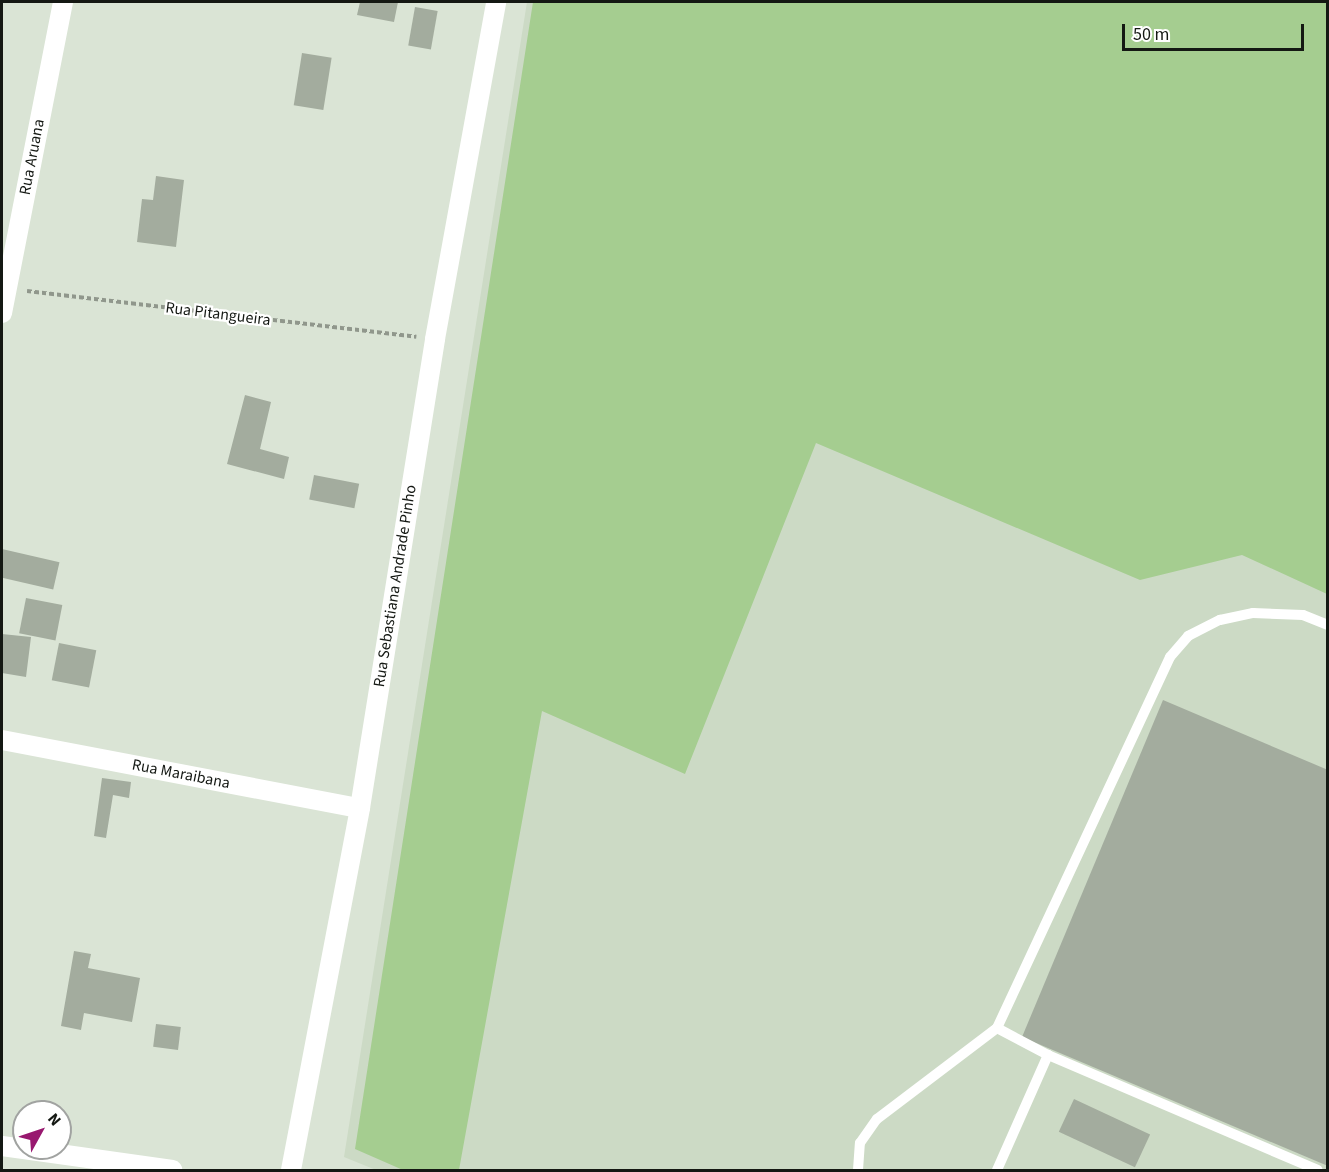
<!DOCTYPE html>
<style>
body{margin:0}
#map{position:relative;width:1329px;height:1172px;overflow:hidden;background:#dae4d5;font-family:"Source Sans 3",sans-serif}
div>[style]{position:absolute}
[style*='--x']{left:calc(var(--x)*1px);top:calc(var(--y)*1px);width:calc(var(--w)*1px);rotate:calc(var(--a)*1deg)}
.built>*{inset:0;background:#ccdac5}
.green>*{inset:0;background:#a5cd90}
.building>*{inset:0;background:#a3ac9e;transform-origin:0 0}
.path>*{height:4px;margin-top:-2px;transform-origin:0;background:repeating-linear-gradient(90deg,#90978c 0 4.5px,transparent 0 7.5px)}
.service>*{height:10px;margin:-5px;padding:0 5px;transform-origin:5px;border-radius:5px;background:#fff}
.minor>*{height:20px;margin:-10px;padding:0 10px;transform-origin:10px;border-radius:10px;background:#fff}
span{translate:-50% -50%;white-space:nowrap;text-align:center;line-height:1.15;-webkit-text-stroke:4.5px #fff;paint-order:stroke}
.street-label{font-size:16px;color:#141813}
.frame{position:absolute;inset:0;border:3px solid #141813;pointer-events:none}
.north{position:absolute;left:12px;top:1100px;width:60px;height:60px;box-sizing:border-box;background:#fff;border:2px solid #a1a3a1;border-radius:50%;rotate:50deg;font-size:16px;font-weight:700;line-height:24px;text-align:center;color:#141813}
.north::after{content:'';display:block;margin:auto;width:21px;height:27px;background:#98186f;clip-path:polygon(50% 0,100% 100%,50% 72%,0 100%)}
.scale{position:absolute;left:1122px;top:24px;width:182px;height:27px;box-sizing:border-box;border:3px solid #141813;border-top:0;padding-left:8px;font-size:18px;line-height:21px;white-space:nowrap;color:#141813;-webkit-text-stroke:4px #fff;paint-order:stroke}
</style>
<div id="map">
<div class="built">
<i style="clip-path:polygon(527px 2px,1327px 2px,1327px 1170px,376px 1170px,344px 1157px)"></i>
</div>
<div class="green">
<i style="clip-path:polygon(533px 2px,1327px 2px,1327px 594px,1242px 555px,1140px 580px,816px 443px,685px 774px,542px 711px,459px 1170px,403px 1170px,355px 1149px)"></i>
</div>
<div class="building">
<i style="clip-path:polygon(360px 2px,398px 2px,394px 22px,357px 15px)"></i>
<i style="left:415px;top:7px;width:23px;height:39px;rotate:10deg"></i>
<i style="left:302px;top:53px;width:30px;height:53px;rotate:9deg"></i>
<i style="clip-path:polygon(156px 176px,184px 180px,176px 247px,137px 242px,142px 199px,153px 200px)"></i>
<i style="clip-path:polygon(245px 395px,271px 402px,260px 449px,289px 457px,284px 479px,227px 464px)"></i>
<i style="left:314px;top:475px;width:46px;height:25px;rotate:11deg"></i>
<i style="left:2px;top:549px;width:59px;height:28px;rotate:13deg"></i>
<i style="left:26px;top:598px;width:37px;height:36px;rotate:11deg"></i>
<i style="clip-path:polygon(2px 634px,31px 637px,26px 677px,2px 673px)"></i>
<i style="left:59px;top:643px;width:38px;height:38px;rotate:11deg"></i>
<i style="clip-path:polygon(1163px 700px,1328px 770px,1328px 1166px,1022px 1037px)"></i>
<i style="clip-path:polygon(102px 778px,131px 782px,129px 798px,113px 795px,106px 838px,94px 836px)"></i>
<i style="clip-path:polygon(74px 951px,91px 954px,88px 968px,140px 978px,132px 1022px,84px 1013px,81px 1030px,61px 1026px)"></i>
<i style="left:156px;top:1024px;width:25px;height:23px;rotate:7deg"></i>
<i style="left:1074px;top:1099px;width:84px;height:36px;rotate:25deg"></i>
</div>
<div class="path">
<i style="--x:27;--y:291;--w:392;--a:6.7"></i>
</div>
<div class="service">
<i style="--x:997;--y:1028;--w:58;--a:27.9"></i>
<i style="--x:1048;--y:1055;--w:293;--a:23.1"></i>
<i style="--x:858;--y:1170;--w:27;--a:-86"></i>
<i style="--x:860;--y:1143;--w:29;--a:-55"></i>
<i style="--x:877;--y:1119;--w:151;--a:-37.2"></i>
<i style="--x:997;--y:1028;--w:409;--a:-65"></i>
<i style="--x:1170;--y:657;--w:28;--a:-49"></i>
<i style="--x:1188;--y:636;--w:36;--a:-27"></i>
<i style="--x:1220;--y:620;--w:34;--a:-12"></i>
<i style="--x:1253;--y:613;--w:50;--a:2.3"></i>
<i style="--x:1303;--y:615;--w:27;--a:22"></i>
<i style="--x:997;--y:1170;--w:126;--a:-66.1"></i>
</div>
<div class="minor">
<i style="--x:2;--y:313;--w:317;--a:-78.9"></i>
<i style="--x:2;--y:740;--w:364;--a:10.8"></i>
<i style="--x:2;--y:1146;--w:172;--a:8"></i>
<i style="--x:291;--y:1170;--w:369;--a:-79.2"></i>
<i style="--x:360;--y:808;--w:475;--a:-80.9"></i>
<i style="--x:435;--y:339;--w:342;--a:-79.7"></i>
</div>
<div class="street-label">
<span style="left:32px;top:157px;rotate:-79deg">Rua Aruana</span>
<span style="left:218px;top:314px;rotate:7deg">Rua Pitangueira</span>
<span style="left:395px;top:586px;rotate:-81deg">Rua Sebastiana Andrade Pinho</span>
<span style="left:181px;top:774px;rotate:11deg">Rua Maraibana</span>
</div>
<div class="frame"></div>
<div class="north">N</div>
<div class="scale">50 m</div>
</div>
